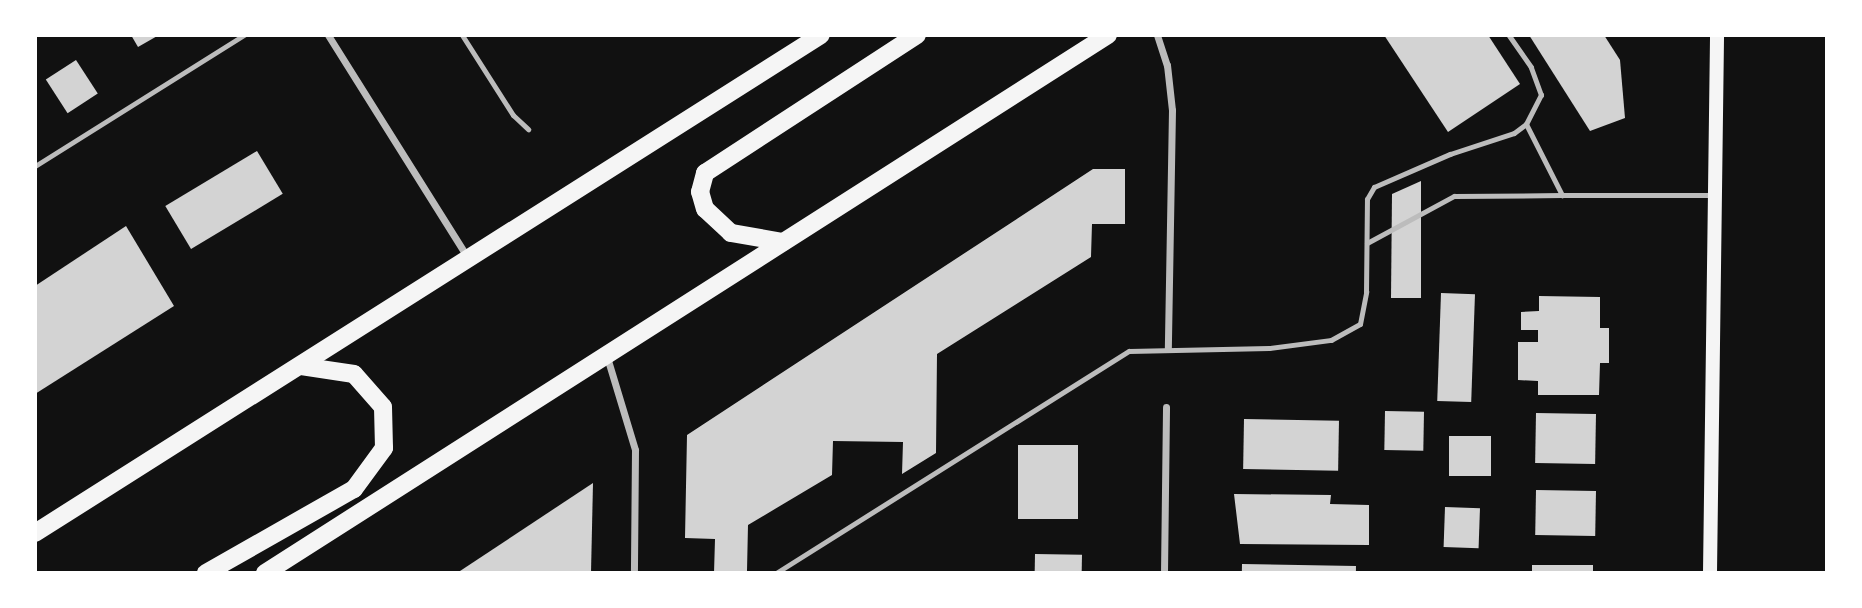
<!DOCTYPE html>
<style>
body{margin:0}
#map{position:relative;width:1862px;height:608px;overflow:hidden;background:#111;font-family:Overpass,sans-serif}
div>[style]{position:absolute}
[style*='--x']{left:calc(var(--x)*1px);top:calc(var(--y)*1px);width:calc(var(--w)*1px);rotate:calc(var(--a)*1deg)}
.building>*{inset:0;background:#d3d3d3;transform-origin:0 0}
.service>*{height:5px;margin:-2.5px;padding:0 2.5px;transform-origin:2.5px;border-radius:2.5px;background:#bcbcbc}
.minor>*{height:7px;margin:-3.5px;padding:0 3.5px;transform-origin:3.5px;border-radius:3.5px;background:#bcbcbc}
.secondary>*{height:14px;margin:-7px;padding:0 7px;transform-origin:7px;border-radius:7px;background:#f5f5f5}
.primary>*{height:18px;margin:-9px;padding:0 9px;transform-origin:9px;border-radius:9px;background:#f5f5f5}
span{translate:-50% -50%;white-space:nowrap;text-align:center;line-height:1.15;-webkit-text-stroke:5px #fff;paint-order:stroke}
.frame{position:absolute;inset:0;border:37px solid #fff;pointer-events:none}
</style>
<div id="map">
<div class="building">
<i style="clip-path:polygon(131px 35px,159px 35px,138px 47px)"></i>
<i style="clip-path:polygon(1384px 35px,1488px 35px,1520px 84px,1448px 132px)"></i>
<i style="clip-path:polygon(1529px 35px,1604px 35px,1620px 60px,1625px 118px,1590px 131px)"></i>
<i style="left:76px;top:60px;width:40px;height:36px;rotate:57deg"></i>
<i style="left:257px;top:151px;width:50px;height:107px;rotate:59deg"></i>
<i style="clip-path:polygon(1093px 169px,1125px 169px,1125px 224px,1092px 224px,1091px 257px,937px 354px,936px 453px,902px 474px,903px 442px,833px 441px,832px 475px,748px 525px,747px 571px,714px 573px,715px 539px,685px 538px,687px 435px)"></i>
<i style="clip-path:polygon(1421px 181px,1421px 298px,1391px 298px,1392px 194px)"></i>
<i style="clip-path:polygon(126px 226px,174px 306px,35px 394px,35px 286px)"></i>
<i style="left:1441px;top:293px;width:34px;height:108px;rotate:2deg"></i>
<i style="clip-path:polygon(1539px 296px,1600px 297px,1600px 328px,1609px 328px,1609px 363px,1600px 363px,1599px 395px,1538px 395px,1538px 381px,1518px 380px,1518px 342px,1538px 342px,1538px 330px,1521px 330px,1521px 312px,1539px 311px)"></i>
<i style="left:1385px;top:411px;width:39px;height:39px;rotate:1deg"></i>
<i style="left:1536px;top:413px;width:60px;height:50px;rotate:1deg"></i>
<i style="left:1244px;top:419px;width:95px;height:50px;rotate:1deg"></i>
<i style="left:1449px;top:436px;width:42px;height:40px"></i>
<i style="left:1018px;top:445px;width:60px;height:74px"></i>
<i style="clip-path:polygon(593px 483px,591px 573px,457px 573px)"></i>
<i style="left:1536px;top:490px;width:60px;height:45px;rotate:1deg"></i>
<i style="clip-path:polygon(1234px 494px,1331px 495px,1330px 504px,1369px 505px,1369px 545px,1240px 544px)"></i>
<i style="left:1445px;top:507px;width:35px;height:40px;rotate:2deg"></i>
<i style="left:1035px;top:554px;width:47px;height:19px;rotate:1deg"></i>
<i style="left:1242px;top:564px;width:114px;height:9px;rotate:1deg"></i>
<i style="left:1532px;top:565px;width:61px;height:8px"></i>
</div>
<div class="service">
<i style="--x:462;--y:35;--w:95;--a:57.5"></i>
<i style="--x:513;--y:115;--w:21;--a:43"></i>
<i style="--x:1526;--y:124;--w:80;--a:63.1"></i>
<i style="--x:1562;--y:195;--w:150;--a:0"></i>
<i style="--x:35;--y:166;--w:247;--a:-32.1"></i>
<i style="--x:1367;--y:243;--w:99;--a:-28.4"></i>
<i style="--x:1454;--y:196;--w:108;--a:-0.5"></i>
<i style="--x:776;--y:573;--w:417;--a:-32.2"></i>
<i style="--x:1129;--y:351;--w:140;--a:-1.2"></i>
<i style="--x:1269;--y:348;--w:63;--a:-7.4"></i>
<i style="--x:1331;--y:340;--w:33;--a:-29"></i>
<i style="--x:1360;--y:324;--w:33;--a:-79"></i>
<i style="--x:1366;--y:292;--w:93;--a:-89.4"></i>
<i style="--x:1367;--y:199;--w:14;--a:-60"></i>
<i style="--x:1374;--y:187;--w:83;--a:-23.5"></i>
<i style="--x:1450;--y:154;--w:67;--a:-18.2"></i>
<i style="--x:1514;--y:133;--w:15;--a:-37"></i>
<i style="--x:1526;--y:124;--w:33;--a:-63"></i>
<i style="--x:1541;--y:95;--w:30;--a:-110"></i>
<i style="--x:1531;--y:67;--w:39;--a:-125"></i>
</div>
<div class="minor">
<i style="--x:328;--y:35;--w:262;--a:57.9"></i>
<i style="--x:1157;--y:35;--w:32;--a:72"></i>
<i style="--x:1167;--y:65;--w:45;--a:83.7"></i>
<i style="--x:1172;--y:110;--w:238;--a:91"></i>
<i style="--x:607;--y:357;--w:97;--a:73.2"></i>
<i style="--x:635;--y:450;--w:123;--a:90.5"></i>
<i style="--x:1164;--y:573;--w:166;--a:-89.3"></i>
</div>
<div class="secondary">
<i style="--x:1710;--y:573;--w:538;--a:-89.25"></i>
</div>
<div class="primary">
<i style="--x:783;--y:242;--w:53;--a:-170.2"></i>
<i style="--x:731;--y:233;--w:35;--a:-137"></i>
<i style="--x:705;--y:209;--w:18;--a:-106"></i>
<i style="--x:700;--y:192;--w:20;--a:-75"></i>
<i style="--x:705;--y:173;--w:253;--a:-33.1"></i>
<i style="--x:35;--y:533;--w:930;--a:-32.36"></i>
<i style="--x:206;--y:573;--w:170;--a:-29.6"></i>
<i style="--x:354;--y:489;--w:51;--a:-53.8"></i>
<i style="--x:384;--y:448;--w:41;--a:-91.4"></i>
<i style="--x:383;--y:407;--w:44;--a:-131.3"></i>
<i style="--x:354;--y:374;--w:55;--a:-171.6"></i>
<i style="--x:265;--y:573;--w:1000;--a:-32.55"></i>
</div>
<div class="frame"></div>
</div>
